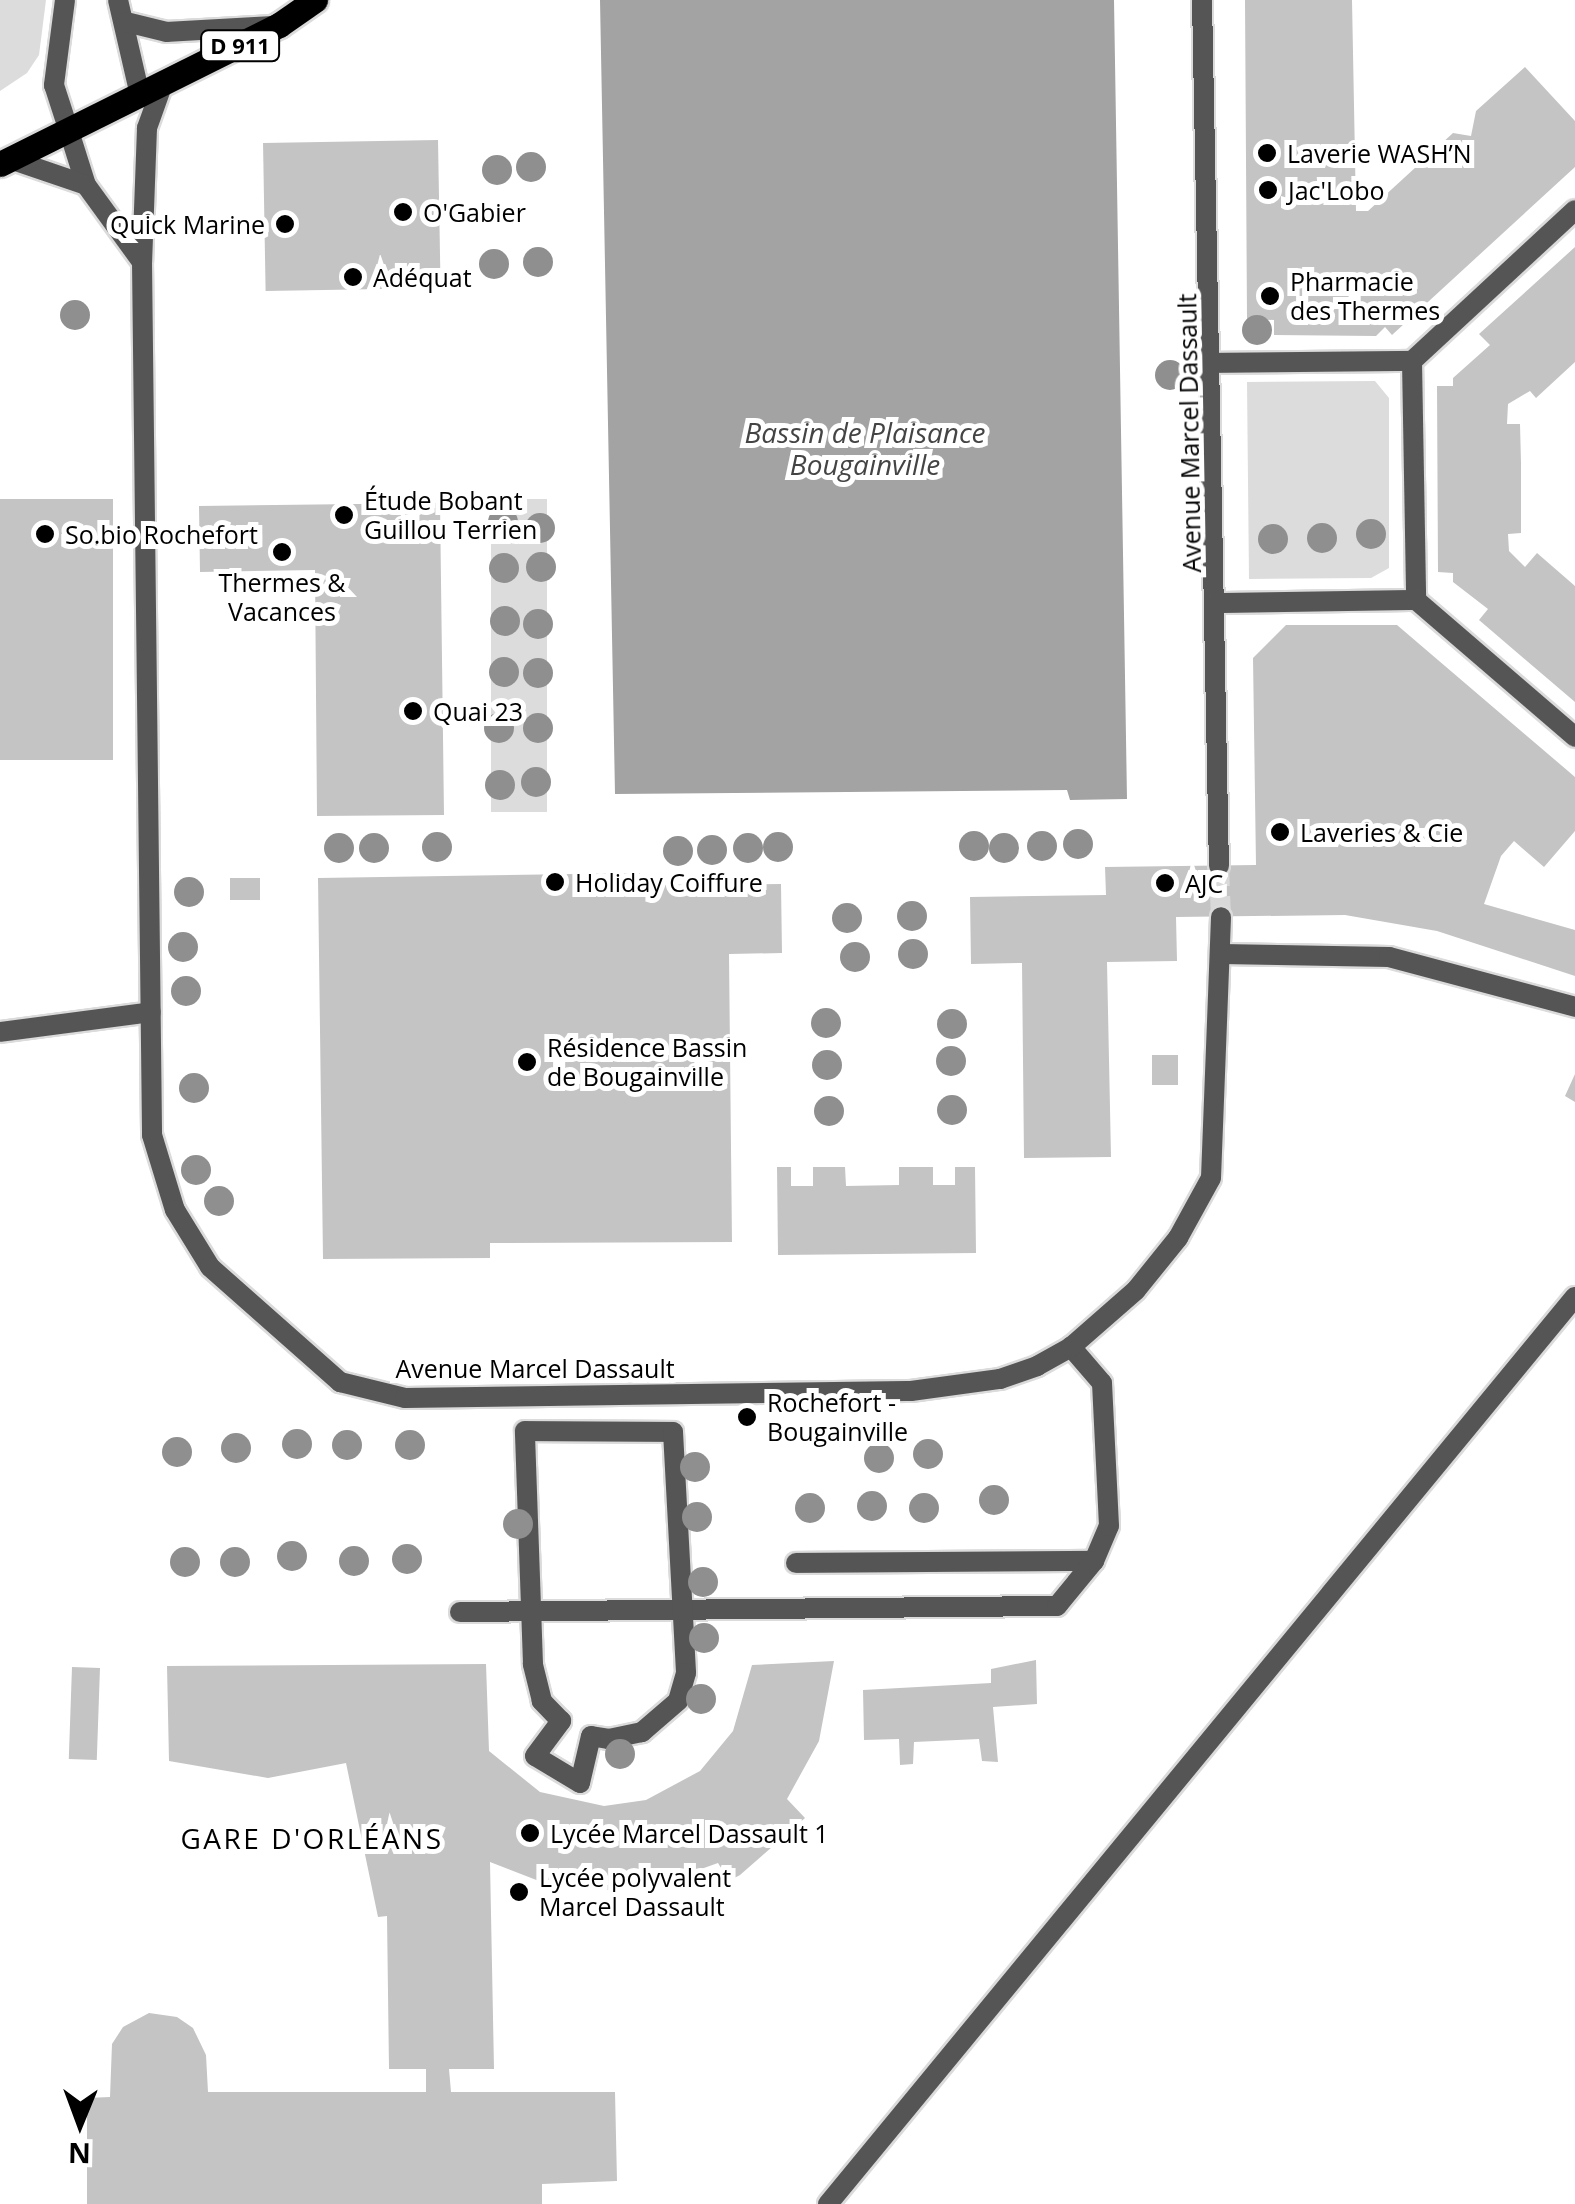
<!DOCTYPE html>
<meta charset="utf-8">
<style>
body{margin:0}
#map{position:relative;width:1575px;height:2204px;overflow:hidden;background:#fff;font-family:"Open Sans",sans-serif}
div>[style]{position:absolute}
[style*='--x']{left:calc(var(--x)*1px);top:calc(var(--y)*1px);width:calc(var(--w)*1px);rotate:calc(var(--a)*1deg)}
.green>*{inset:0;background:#dcdcdc;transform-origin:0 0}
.water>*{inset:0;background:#a3a3a3}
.building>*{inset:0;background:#c4c4c4;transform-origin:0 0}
.street-tunnel>*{height:20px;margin-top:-10px;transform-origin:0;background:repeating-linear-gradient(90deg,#d9d9d9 0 20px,transparent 0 30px)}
.roads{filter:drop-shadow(2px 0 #dbdbdb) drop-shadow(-2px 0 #dbdbdb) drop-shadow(0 2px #dbdbdb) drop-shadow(0 -2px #dbdbdb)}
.lane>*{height:20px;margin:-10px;padding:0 10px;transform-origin:10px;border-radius:10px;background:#555}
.street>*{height:20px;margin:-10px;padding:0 10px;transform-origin:10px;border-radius:10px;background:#555}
.primary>*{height:25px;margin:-12.5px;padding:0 12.5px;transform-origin:12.5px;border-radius:12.5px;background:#000}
.trees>*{width:30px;height:30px;margin:-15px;border-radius:50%;background:#8f8f8f}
.dots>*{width:28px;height:28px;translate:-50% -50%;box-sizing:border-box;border:5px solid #fff;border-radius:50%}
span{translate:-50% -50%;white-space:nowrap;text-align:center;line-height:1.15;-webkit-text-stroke:10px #fff;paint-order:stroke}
.shield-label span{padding:2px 8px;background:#fff;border:2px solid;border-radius:8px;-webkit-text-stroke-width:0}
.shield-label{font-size:22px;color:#000;font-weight:700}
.poi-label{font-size:25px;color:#000}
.left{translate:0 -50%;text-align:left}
.right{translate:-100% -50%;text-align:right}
.street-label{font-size:25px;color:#000}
.water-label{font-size:28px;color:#444;font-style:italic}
.neighbourhood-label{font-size:28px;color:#000;letter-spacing:2.5px}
.north{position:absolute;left:30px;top:2074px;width:100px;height:100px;-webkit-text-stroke:8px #fff;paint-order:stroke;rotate:181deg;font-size:28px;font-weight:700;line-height:40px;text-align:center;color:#000}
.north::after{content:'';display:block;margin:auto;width:35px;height:45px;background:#000;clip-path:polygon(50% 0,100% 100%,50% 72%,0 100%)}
</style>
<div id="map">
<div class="green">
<i style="clip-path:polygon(0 0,46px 0,39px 55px,27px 73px,0 91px)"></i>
<i style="clip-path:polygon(1375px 381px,1389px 398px,1389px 568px,1371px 578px,1249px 579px,1247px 382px)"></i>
<i style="left:491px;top:499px;width:56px;height:313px"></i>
</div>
<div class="water">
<i style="clip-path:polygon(600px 0,1114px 0,1127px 799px,1070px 800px,1067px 790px,615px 794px)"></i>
</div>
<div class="building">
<i style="clip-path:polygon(1245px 0,1352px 0,1356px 211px,1368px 211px,1453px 133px,1471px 136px,1476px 111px,1525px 67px,1575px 121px,1575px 167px,1392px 335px,1385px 327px,1376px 336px,1274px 335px,1274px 320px,1247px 319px)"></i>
<i style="left:438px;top:140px;width:148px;height:175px;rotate:89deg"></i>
<i style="clip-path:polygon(1575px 247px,1575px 362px,1536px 398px,1530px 391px,1508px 404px,1507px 424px,1520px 424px,1521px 463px,1521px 533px,1508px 534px,1509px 551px,1525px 567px,1537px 553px,1575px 586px,1575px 702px,1479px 620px,1488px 609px,1453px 582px,1453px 573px,1438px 572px,1437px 386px,1453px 386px,1453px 378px,1490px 345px,1479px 334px)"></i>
<i style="left:113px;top:499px;width:261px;height:113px;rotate:90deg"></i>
<i style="clip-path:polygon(440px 503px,444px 815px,317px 816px,315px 570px,200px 572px,199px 506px)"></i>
<i style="clip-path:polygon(1286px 625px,1397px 625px,1575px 777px,1575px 831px,1544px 867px,1514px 841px,1501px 856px,1484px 904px,1575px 930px,1575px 976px,1437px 931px,1345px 915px,1176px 917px,1177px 961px,1107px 962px,1111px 1157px,1024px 1158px,1022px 963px,971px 964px,970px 897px,1106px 895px,1105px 867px,1256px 865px,1253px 658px)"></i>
<i style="clip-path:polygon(640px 873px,640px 885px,781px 884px,782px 953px,729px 954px,732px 1242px,490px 1243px,490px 1258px,323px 1259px,318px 878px)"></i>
<i style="left:260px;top:878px;width:22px;height:30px;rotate:90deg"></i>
<i style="left:1152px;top:1055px;width:26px;height:30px"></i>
<i style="clip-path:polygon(1575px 1074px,1575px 1102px,1565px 1096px)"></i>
<i style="clip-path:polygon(777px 1167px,791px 1167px,791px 1186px,813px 1186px,813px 1167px,845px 1167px,846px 1186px,899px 1185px,899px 1167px,933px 1167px,933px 1185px,955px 1185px,955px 1167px,975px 1167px,976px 1253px,778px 1255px)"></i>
<i style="clip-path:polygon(1036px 1660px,1037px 1704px,993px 1707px,998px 1762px,982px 1761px,979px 1739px,914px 1742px,913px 1764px,900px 1765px,899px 1739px,864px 1740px,863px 1690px,991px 1683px,991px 1669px)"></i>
<i style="clip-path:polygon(834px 1661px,819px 1741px,787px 1799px,805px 1818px,740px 1875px,729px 1881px,718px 1863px,656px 1885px,611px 1890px,539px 1881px,490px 1862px,494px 2069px,449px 2069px,451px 2092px,615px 2092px,617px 2181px,542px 2184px,542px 2204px,87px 2204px,87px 2098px,110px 2097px,112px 2044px,123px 2027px,149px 2013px,177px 2017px,193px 2028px,206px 2055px,208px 2092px,426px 2092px,426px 2069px,389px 2069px,387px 1916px,378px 1917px,346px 1763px,268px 1778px,169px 1761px,167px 1666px,486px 1664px,489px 1751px,540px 1792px,604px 1806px,646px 1800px,700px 1771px,733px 1731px,752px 1665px)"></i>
<i style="left:72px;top:1667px;width:28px;height:92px;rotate:2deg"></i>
</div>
<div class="street-tunnel">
<i style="--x:1219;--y:866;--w:51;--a:87.8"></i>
</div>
<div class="roads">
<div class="lane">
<i style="--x:65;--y:0;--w:86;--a:97.4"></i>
<i style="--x:54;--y:85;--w:45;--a:72"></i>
<i style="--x:118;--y:0;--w:98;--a:77"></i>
<i style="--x:126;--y:22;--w:42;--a:13.7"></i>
<i style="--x:167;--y:32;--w:105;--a:-3.3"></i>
<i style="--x:796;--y:1563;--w:298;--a:-0.4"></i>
<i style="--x:1094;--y:1561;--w:38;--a:-67"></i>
<i style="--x:1109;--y:1526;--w:143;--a:-92.8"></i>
<i style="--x:1102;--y:1383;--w:48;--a:-130.7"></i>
<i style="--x:460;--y:1612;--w:597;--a:-0.58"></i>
<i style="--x:1057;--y:1606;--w:58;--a:-50.6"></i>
<i style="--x:828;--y:2204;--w:1175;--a:-50.53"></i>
</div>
<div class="street">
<i style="--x:1202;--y:0;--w:866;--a:88.88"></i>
<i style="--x:162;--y:86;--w:45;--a:109.7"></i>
<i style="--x:147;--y:128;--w:134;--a:92.1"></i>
<i style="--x:142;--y:262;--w:873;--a:89.34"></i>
<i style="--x:152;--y:1135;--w:78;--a:73"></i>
<i style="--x:175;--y:1210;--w:67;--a:58.4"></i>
<i style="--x:210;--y:1267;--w:174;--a:41.5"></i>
<i style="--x:340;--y:1382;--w:67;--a:13.8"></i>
<i style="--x:405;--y:1398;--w:506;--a:-0.79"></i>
<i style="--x:911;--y:1391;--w:90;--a:-7.7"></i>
<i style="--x:1000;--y:1379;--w:39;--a:-19"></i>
<i style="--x:1037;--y:1366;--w:39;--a:-29"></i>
<i style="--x:1071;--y:1347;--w:86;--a:-41.2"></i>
<i style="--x:1136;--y:1290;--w:67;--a:-51.1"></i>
<i style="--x:1178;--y:1238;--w:68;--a:-61.2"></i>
<i style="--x:1211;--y:1178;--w:261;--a:-87.8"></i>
<i style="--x:68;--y:128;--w:60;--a:72.5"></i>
<i style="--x:10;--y:159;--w:80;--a:18.9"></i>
<i style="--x:86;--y:185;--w:95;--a:54"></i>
<i style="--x:1412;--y:361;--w:222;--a:-42.8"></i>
<i style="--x:1213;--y:363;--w:199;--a:-0.6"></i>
<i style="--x:1412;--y:361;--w:239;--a:89"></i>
<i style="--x:1416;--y:600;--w:199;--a:179.1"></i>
<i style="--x:1416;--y:600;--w:210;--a:40.7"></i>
<i style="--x:1222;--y:954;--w:167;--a:1"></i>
<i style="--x:1389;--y:957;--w:193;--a:15"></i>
<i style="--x:0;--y:1032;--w:152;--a:-7.5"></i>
<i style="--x:525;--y:1431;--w:148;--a:0.4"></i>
<i style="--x:673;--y:1432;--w:241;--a:86.9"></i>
<i style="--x:686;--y:1673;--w:29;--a:106"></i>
<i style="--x:678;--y:1701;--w:48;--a:139.3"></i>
<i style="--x:642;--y:1732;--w:34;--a:168"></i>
<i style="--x:609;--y:1739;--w:18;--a:-171"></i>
<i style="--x:591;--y:1736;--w:48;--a:103.2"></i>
<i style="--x:580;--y:1783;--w:52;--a:-149"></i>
<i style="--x:535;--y:1756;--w:44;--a:-53.4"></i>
<i style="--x:561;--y:1721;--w:28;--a:-134"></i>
<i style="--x:542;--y:1701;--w:38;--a:-104"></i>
<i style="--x:533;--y:1664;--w:233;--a:-92"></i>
</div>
<div class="primary">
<i style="--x:0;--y:164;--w:312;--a:-26.5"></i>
<i style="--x:279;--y:25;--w:44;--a:-34.8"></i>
</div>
</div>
<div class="trees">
<i style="left:531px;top:167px"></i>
<i style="left:497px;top:170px"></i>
<i style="left:538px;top:262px"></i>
<i style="left:494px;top:264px"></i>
<i style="left:75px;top:315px"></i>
<i style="left:1257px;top:330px"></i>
<i style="left:1170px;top:375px"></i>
<i style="left:503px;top:522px"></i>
<i style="left:540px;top:528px"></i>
<i style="left:1371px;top:534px"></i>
<i style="left:1322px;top:538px"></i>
<i style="left:1273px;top:539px"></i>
<i style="left:541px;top:567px"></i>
<i style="left:504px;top:568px"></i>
<i style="left:505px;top:621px"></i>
<i style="left:538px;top:624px"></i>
<i style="left:504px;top:672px"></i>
<i style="left:538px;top:673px"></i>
<i style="left:499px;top:728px"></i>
<i style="left:538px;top:728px"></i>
<i style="left:536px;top:782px"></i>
<i style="left:500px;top:785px"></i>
<i style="left:1078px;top:844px"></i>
<i style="left:974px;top:846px"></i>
<i style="left:1042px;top:846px"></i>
<i style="left:437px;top:847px"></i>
<i style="left:778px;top:847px"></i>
<i style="left:339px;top:848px"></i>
<i style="left:374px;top:848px"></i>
<i style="left:748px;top:848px"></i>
<i style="left:1004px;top:848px"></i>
<i style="left:712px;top:850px"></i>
<i style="left:678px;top:851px"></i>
<i style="left:189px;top:892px"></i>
<i style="left:912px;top:916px"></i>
<i style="left:847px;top:918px"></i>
<i style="left:183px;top:947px"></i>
<i style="left:913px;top:954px"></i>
<i style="left:855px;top:957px"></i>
<i style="left:186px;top:991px"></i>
<i style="left:826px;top:1023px"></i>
<i style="left:952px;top:1024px"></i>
<i style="left:951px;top:1061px"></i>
<i style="left:827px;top:1065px"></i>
<i style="left:194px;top:1088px"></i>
<i style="left:952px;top:1110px"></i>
<i style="left:829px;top:1111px"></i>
<i style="left:196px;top:1170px"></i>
<i style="left:219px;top:1201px"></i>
<i style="left:297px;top:1444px"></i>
<i style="left:347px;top:1445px"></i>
<i style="left:410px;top:1445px"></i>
<i style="left:236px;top:1448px"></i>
<i style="left:177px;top:1452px"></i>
<i style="left:928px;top:1454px"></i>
<i style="left:879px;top:1458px"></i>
<i style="left:695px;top:1467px"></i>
<i style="left:994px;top:1500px"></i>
<i style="left:872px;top:1506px"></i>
<i style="left:810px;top:1508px"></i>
<i style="left:924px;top:1508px"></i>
<i style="left:697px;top:1517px"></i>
<i style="left:518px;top:1524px"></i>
<i style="left:292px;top:1556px"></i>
<i style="left:407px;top:1559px"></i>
<i style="left:354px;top:1561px"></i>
<i style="left:185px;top:1562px"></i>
<i style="left:235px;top:1562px"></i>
<i style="left:703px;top:1582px"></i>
<i style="left:704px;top:1638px"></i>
<i style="left:701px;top:1699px"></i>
<i style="left:620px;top:1754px"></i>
</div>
<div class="dots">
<i style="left:1267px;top:153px;background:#000"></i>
<i style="left:1268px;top:190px;background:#000"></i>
<i style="left:403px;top:212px;background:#000"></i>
<i style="left:285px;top:224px;background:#000"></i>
<i style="left:353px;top:277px;background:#000"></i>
<i style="left:1270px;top:296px;background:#000"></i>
<i style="left:344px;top:515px;background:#000"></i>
<i style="left:45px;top:534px;background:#000"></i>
<i style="left:282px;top:552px;background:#000"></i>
<i style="left:413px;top:711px;background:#000"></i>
<i style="left:1280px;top:832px;background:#000"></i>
<i style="left:555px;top:882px;background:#000"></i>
<i style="left:1165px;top:883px;background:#000"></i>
<i style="left:527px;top:1062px;background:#000"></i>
<i style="left:747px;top:1417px;background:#000"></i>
<i style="left:530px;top:1833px;background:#000"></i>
<i style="left:519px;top:1892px;background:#000"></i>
</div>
<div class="shield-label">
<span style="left:240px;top:46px">D 911</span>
</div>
<div class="poi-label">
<span class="left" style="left:1287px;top:153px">Laverie WASH’N</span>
<span class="left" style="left:1288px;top:190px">Jac'Lobo</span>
<span class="left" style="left:423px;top:212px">O'Gabier</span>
<span class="right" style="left:265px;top:224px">Quick Marine</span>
<span class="left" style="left:373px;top:277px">Adéquat</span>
<span class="left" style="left:1290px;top:296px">Pharmacie<br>des Thermes</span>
<span class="left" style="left:364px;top:515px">Étude Bobant<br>Guillou Terrien</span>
<span class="left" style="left:65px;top:534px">So.bio Rochefort</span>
<span style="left:282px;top:597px">Thermes &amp;<br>Vacances</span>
<span class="left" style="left:433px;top:711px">Quai 23</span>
<span class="left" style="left:1300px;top:832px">Laveries &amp; Cie</span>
<span class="left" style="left:575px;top:882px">Holiday Coiffure</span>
<span class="left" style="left:1185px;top:883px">AJC</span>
<span class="left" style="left:547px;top:1062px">Résidence Bassin<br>de Bougainville</span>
<span class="left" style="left:767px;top:1417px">Rochefort -<br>Bougainville</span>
<span class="left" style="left:550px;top:1833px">Lycée Marcel Dassault 1</span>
<span class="left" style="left:539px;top:1892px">Lycée polyvalent<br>Marcel Dassault</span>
</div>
<div class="street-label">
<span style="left:1189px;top:433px;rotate:-91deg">Avenue Marcel Dassault</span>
<span style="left:535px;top:1368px">Avenue Marcel Dassault</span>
</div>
<div class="water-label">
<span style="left:865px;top:448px">Bassin de Plaisance<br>Bougainville</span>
</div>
<div class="neighbourhood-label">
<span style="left:312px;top:1838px">GARE D'ORLÉANS</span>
</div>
<div class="north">N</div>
</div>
